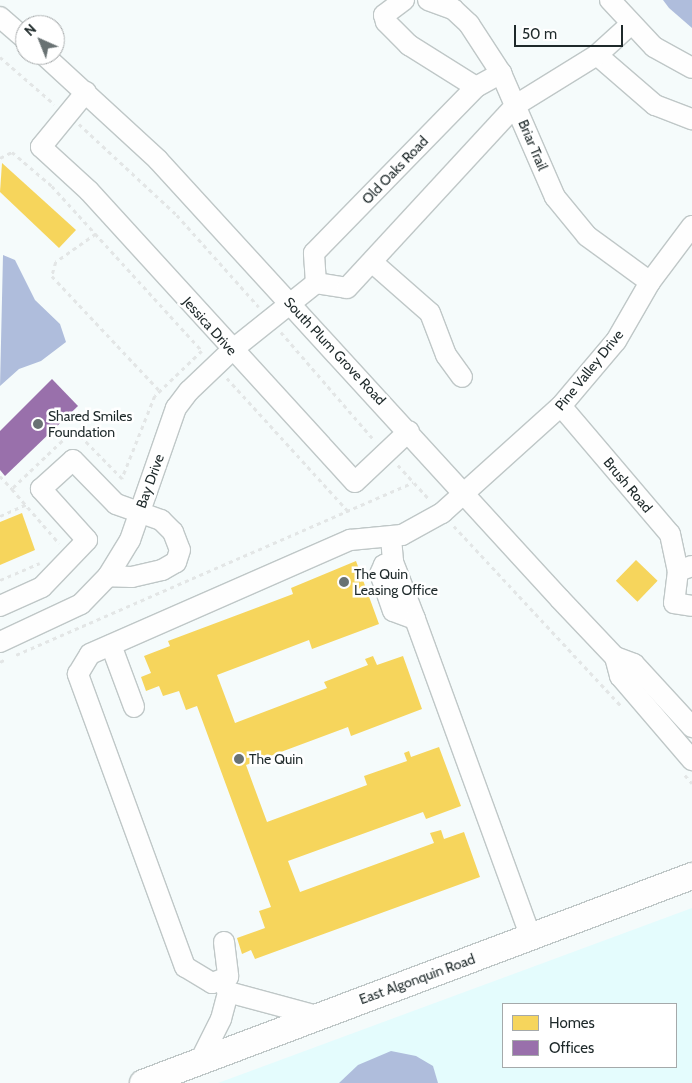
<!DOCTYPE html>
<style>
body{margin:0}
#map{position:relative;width:692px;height:1083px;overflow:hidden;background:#f5fbfb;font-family:Cabin,sans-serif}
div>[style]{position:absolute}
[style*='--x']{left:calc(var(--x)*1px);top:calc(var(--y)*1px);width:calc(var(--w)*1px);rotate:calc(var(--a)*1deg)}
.built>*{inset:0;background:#e4fcfd}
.water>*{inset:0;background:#afbddc}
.homes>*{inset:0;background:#f6d55c;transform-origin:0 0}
.offices>*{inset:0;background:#9970ab}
.path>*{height:2.5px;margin-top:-1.25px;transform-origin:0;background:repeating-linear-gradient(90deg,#e3e6e6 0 4px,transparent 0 8px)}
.roads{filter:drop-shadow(1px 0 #bfc7c7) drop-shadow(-1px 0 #bfc7c7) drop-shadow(0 1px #bfc7c7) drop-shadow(0 -1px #bfc7c7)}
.minor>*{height:20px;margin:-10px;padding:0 10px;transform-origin:10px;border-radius:10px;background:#fefefe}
.major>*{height:26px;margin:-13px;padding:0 13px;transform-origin:13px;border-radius:13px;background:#fefefe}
.dots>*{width:14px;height:14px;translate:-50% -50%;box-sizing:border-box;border:2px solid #fff;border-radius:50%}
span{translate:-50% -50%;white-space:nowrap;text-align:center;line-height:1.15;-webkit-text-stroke:5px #fff;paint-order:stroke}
.street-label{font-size:14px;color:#1e292a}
.poi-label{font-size:14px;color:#1e292a}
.left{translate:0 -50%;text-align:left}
.legend{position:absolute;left:502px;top:1003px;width:175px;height:65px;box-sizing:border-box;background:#fff;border:1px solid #a5a9aa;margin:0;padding:6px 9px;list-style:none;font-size:15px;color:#1e292a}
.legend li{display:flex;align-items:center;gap:10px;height:25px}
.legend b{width:25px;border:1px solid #a5a9aa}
.north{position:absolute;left:15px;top:15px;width:50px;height:50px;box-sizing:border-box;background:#fff;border:1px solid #a5a9aa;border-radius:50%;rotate:316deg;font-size:14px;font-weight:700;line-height:20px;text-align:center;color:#1e292a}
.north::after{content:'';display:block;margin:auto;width:18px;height:22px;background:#697273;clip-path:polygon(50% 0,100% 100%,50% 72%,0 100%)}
.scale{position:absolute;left:514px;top:25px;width:109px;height:22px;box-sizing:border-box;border:2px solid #1e292a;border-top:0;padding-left:6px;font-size:15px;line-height:18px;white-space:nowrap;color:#1e292a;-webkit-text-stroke:4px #fff;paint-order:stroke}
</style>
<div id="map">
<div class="built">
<i style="clip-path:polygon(evenodd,692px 908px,692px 1083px,218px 1083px,692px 908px,503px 1004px,676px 1004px,676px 1067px,503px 1067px,503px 1004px)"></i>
</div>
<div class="water">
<i style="clip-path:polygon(663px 0,692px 0,692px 28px,669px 8px)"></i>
<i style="clip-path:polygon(3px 255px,15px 260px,35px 300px,60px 324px,66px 342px,41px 361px,19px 369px,0 386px)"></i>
<i style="clip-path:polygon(391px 1051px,416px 1056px,433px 1066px,438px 1083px,339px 1083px,358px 1065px)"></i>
</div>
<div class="homes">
<i style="clip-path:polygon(2px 163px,76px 230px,59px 248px,0 192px)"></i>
<i style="clip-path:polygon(22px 513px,35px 550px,0 565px,0 522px)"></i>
<i style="left:636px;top:560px;width:30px;height:29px;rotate:44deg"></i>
<i style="clip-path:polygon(356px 561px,379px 624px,312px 649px,309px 640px,217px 675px,235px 723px,327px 688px,324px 682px,368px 665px,365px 659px,373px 656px,377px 665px,403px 656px,422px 709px,351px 736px,348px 727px,246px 765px,267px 822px,367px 785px,364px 776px,407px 761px,404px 753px,409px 751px,411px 757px,439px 747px,461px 806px,426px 819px,423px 812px,288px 861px,300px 892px,434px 843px,430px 833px,441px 830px,444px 839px,464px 832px,480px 877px,255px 959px,251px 950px,242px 954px,237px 938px,265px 928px,259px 911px,271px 907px,197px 706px,186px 710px,179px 691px,163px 696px,159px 686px,146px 691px,141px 677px,151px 673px,144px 656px,170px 646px,168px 641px,293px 594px,291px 588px)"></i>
</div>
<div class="offices">
<i style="clip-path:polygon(52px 379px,78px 406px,5px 476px,0 470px,0 431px)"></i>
</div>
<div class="path">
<i style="--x:0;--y:57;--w:72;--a:41"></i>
<i style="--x:79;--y:124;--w:134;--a:42.9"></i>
<i style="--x:177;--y:215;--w:123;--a:48.3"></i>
<i style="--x:0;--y:158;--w:13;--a:-27"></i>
<i style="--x:12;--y:152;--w:52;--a:40.4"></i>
<i style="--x:52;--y:186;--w:223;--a:47.7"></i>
<i style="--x:202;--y:351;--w:65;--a:136.2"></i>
<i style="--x:155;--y:396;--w:89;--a:111.7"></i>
<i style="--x:122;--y:479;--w:69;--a:-134.4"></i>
<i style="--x:74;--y:430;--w:86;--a:136.4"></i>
<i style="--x:12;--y:489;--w:72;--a:49"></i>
<i style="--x:96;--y:234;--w:49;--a:145"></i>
<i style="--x:56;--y:262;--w:15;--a:106"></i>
<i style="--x:52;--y:276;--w:158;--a:46.8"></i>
<i style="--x:281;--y:332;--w:144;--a:49.2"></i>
<i style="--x:227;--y:378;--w:180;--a:47.7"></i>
<i style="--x:398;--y:465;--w:47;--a:47.6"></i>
<i style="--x:0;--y:476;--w:18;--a:47"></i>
<i style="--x:0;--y:516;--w:30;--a:-24"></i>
<i style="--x:454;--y:526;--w:247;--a:47.1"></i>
<i style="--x:0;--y:580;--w:43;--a:-23"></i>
<i style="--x:16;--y:655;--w:433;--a:-23.5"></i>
<i style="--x:0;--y:662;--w:7;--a:-27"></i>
<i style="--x:685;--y:775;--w:11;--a:49"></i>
</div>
<div class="roads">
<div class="minor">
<i style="--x:404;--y:0;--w:25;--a:143"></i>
<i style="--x:384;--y:15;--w:7;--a:74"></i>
<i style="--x:386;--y:22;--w:33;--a:45"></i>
<i style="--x:409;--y:45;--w:79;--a:32.1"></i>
<i style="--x:428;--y:0;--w:27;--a:20"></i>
<i style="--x:453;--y:9;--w:22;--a:43"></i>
<i style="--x:469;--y:24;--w:59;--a:56.9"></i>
<i style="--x:501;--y:73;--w:135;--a:66.5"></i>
<i style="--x:555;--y:197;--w:50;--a:50.6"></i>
<i style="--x:587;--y:236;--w:78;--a:36.1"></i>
<i style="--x:610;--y:0;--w:64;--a:46.9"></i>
<i style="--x:654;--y:47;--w:43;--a:28.9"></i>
<i style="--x:0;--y:17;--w:33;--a:41"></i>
<i style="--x:44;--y:55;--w:155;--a:42.6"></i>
<i style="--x:158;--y:160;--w:595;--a:47.52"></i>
<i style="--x:560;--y:599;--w:80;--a:46.5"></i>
<i style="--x:615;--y:657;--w:20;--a:20"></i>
<i style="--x:634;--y:664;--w:86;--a:47.4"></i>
<i style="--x:597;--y:55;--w:77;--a:40.8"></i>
<i style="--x:655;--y:105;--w:40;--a:21"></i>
<i style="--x:86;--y:92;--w:71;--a:129.3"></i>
<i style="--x:41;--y:147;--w:65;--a:42.5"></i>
<i style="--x:89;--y:191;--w:394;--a:47.6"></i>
<i style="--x:355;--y:482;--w:74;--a:-43.4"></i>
<i style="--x:372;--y:262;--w:77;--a:41.3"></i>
<i style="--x:430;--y:313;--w:45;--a:69.1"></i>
<i style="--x:446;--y:355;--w:27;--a:54"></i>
<i style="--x:316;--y:283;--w:30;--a:-94"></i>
<i style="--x:314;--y:253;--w:232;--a:-45.7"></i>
<i style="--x:476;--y:87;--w:29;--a:-29"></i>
<i style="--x:561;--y:406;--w:168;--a:49.6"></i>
<i style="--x:670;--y:534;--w:38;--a:78"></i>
<i style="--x:391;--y:538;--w:24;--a:85"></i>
<i style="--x:393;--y:562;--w:61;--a:68.9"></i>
<i style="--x:415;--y:619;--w:23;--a:-160"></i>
<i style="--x:393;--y:611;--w:39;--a:-109"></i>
<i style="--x:380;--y:574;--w:10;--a:-66"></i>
<i style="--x:384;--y:565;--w:9;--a:-18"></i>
<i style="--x:692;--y:566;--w:15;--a:160"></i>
<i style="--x:678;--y:571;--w:32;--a:97"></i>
<i style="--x:674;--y:603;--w:18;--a:9"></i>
<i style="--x:0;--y:606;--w:46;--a:-24.3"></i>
<i style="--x:42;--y:587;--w:65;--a:-46.2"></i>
<i style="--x:87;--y:540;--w:69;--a:-132"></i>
<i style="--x:41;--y:489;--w:43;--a:-42.2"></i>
<i style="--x:73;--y:460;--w:62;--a:45.7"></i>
<i style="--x:116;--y:504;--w:48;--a:19.6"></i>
<i style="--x:161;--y:520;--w:17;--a:45"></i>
<i style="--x:173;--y:532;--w:19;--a:69"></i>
<i style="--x:180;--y:550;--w:13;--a:108"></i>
<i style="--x:176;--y:562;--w:16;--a:150"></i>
<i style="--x:162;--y:570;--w:31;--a:167"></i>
<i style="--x:132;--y:577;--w:24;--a:-178"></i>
<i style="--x:415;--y:619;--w:338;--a:70"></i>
<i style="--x:0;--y:642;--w:89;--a:-25.1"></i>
<i style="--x:81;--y:604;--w:39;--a:-46"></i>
<i style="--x:108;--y:576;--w:42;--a:-58.6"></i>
<i style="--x:130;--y:540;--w:140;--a:-70.8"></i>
<i style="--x:176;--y:408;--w:21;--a:-53"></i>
<i style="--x:189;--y:391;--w:59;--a:-43.6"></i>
<i style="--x:232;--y:350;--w:107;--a:-38.6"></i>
<i style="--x:316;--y:283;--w:31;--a:9"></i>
<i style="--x:347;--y:288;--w:249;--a:-47.3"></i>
<i style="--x:516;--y:105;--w:95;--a:-31.7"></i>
<i style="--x:597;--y:55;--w:45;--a:-42.3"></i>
<i style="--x:111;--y:645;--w:66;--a:69.6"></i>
<i style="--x:615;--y:657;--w:20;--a:75"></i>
<i style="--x:620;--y:676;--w:111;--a:49.4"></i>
<i style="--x:224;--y:942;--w:35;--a:83"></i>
<i style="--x:228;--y:977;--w:17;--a:159"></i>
<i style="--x:212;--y:983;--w:31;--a:-149"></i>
<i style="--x:185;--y:967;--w:312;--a:-110.1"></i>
<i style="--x:78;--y:674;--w:23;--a:-59"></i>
<i style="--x:90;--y:654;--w:284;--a:-23.7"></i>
<i style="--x:350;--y:540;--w:52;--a:-5.5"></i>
<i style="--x:402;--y:535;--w:46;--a:-28.8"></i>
<i style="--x:442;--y:513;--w:160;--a:-42"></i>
<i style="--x:561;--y:406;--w:85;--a:-49.8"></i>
<i style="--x:616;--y:341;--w:68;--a:-60"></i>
<i style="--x:650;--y:282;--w:70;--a:-53.1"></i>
<i style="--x:228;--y:992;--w:89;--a:15"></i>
<i style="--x:200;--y:1061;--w:47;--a:-63.4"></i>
<i style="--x:221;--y:1019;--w:28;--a:-75"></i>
<i style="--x:228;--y:992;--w:13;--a:-117"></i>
</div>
<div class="major">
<i style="--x:143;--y:1083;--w:587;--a:-20.66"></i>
</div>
</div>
<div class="dots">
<i style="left:38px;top:424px;background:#697273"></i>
<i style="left:344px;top:582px;background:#697273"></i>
<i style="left:239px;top:759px;background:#697273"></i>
</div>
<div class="street-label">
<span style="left:533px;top:145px;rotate:67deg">Briar Trail</span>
<span style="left:395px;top:170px;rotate:-46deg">Old Oaks Road</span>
<span style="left:210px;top:326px;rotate:48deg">Jessica Drive</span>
<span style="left:335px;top:351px;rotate:47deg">South Plum Grove Road</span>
<span style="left:589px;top:370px;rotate:-51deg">Pine Valley Drive</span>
<span style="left:150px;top:481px;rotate:-70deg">Bay Drive</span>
<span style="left:628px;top:485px;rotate:50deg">Brush Road</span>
<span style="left:417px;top:979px;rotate:-20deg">East Algonquin Road</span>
</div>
<div class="poi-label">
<span class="left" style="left:48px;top:424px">Shared Smiles<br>Foundation</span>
<span class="left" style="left:354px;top:582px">The Quin<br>Leasing Office</span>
<span class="left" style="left:249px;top:759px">The Quin</span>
</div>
<ul class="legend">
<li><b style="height:14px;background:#f6d55c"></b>Homes</li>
<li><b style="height:14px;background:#9970ab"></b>Offices</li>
</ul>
<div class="north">N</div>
<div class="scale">50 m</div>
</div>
